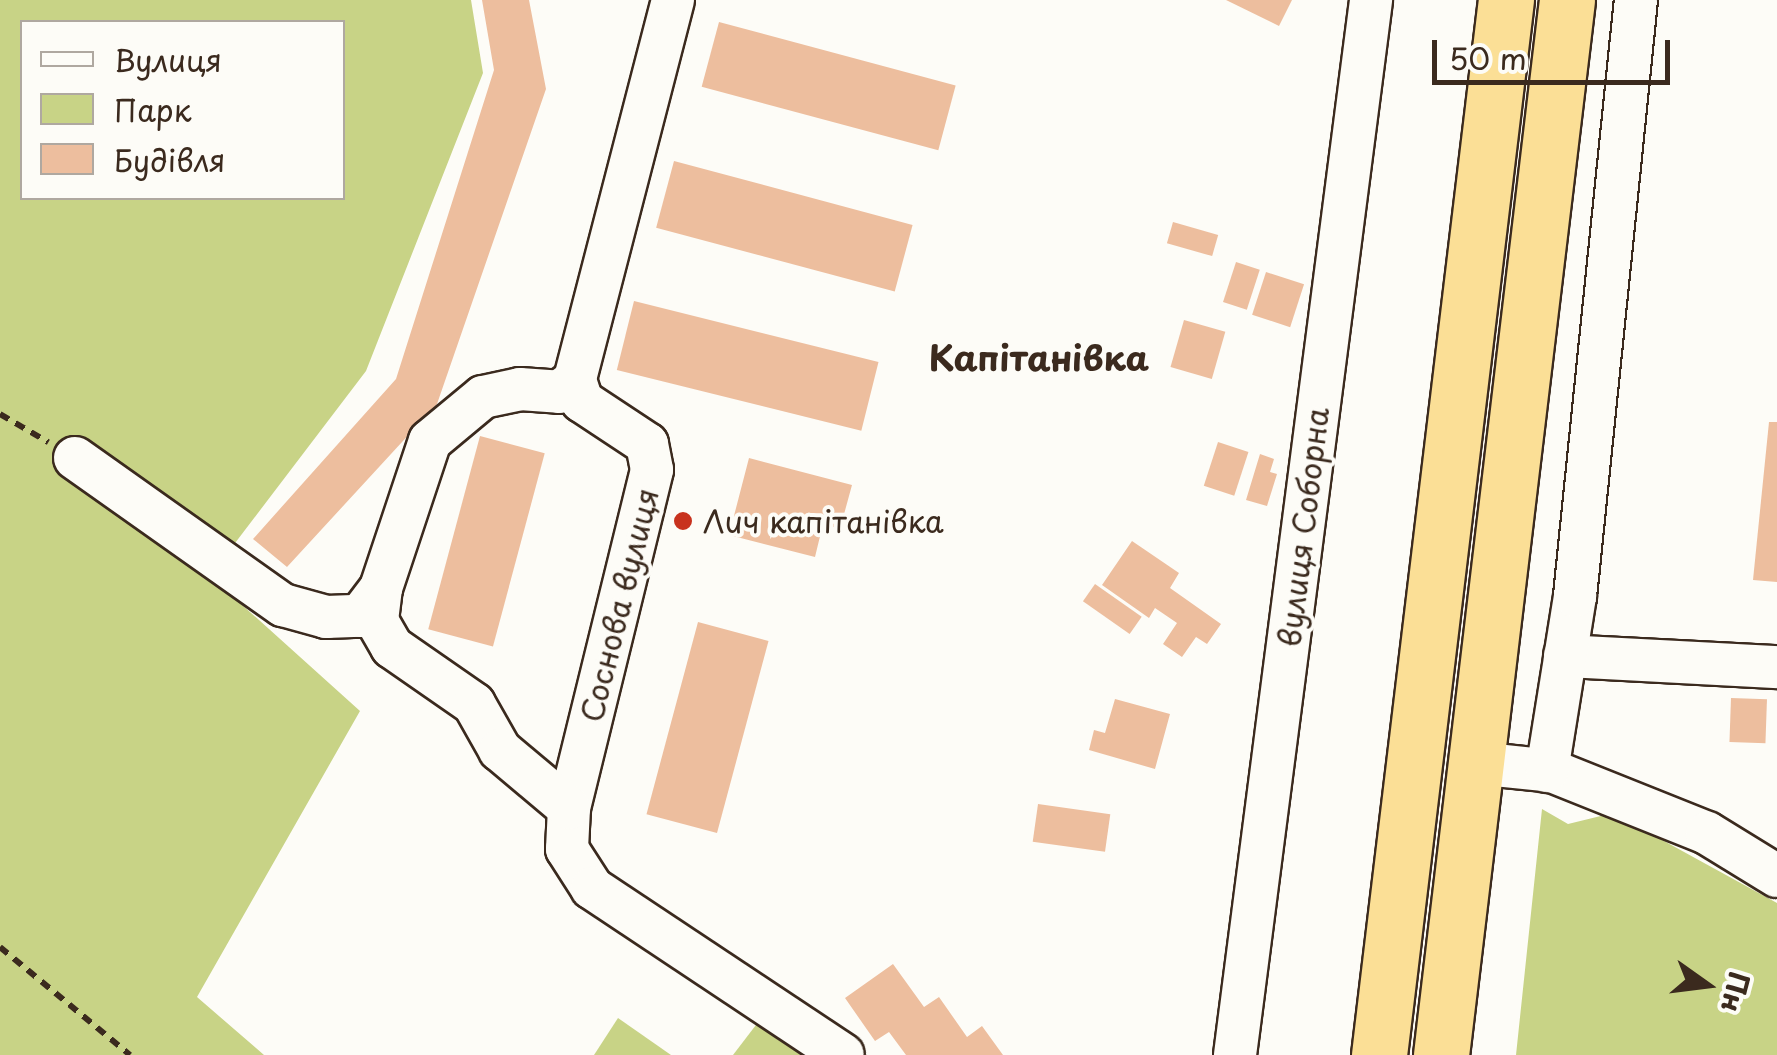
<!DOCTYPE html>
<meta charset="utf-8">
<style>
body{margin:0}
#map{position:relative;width:1777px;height:1055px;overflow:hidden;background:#fdfcf7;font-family:"Playpen Sans",sans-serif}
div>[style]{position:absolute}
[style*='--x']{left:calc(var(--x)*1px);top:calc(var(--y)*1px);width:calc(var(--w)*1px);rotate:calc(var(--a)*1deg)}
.green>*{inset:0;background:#c8d386}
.building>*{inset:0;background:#edbe9e;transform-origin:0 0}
.path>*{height:6px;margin-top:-3px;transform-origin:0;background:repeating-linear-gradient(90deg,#3b2a1e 0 10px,transparent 0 18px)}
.roads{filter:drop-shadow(2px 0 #3b2a1e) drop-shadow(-2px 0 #3b2a1e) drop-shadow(0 2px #3b2a1e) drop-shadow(0 -2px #3b2a1e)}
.minor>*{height:42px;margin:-21px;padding:0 21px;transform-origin:21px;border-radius:21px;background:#fdfcf7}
.highway>*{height:55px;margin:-27.5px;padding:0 27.5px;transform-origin:27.5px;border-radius:27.5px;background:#fbdf96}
.dots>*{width:28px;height:28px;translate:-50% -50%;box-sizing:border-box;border:5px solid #fdfcf7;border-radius:50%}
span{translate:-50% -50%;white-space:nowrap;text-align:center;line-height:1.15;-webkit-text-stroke:8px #fdfcf7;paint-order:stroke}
.poi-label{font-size:30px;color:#3b2a1e}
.left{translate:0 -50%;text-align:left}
.street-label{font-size:30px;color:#3b2a1e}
.quarter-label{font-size:35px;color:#3b2a1e;font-weight:700}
.legend{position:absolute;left:20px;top:20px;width:325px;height:180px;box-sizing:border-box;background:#fdfcf7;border:2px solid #afa8a0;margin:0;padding:12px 18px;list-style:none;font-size:30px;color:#3b2a1e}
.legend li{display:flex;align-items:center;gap:20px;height:50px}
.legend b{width:50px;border:2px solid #afa8a0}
.north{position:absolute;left:1657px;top:935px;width:100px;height:100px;-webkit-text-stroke:8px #fdfcf7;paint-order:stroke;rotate:104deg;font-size:28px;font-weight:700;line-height:40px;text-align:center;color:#3b2a1e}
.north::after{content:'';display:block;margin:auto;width:35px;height:45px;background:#3b2a1e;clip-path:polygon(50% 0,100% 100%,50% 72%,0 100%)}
.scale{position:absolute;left:1432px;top:40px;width:238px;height:45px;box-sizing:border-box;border:5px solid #3b2a1e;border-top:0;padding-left:12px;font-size:30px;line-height:35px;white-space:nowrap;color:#3b2a1e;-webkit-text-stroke:8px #fdfcf7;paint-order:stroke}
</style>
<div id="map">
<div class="green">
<i style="clip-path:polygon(evenodd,0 0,471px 0,483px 73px,366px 371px,210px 576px,360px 711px,197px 997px,264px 1055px,0 1055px,0 0,22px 22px,342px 22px,342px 198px,22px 198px,22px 22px)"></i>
<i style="clip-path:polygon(1542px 809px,1568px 824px,1613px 813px,1777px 903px,1777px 1055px,1516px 1055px)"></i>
<i style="clip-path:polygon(618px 1018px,671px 1055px,594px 1055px)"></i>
<i style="clip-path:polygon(759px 1021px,812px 1055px,733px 1055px)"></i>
</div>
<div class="building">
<i style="clip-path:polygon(482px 0,529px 0,546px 89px,437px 404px,287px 567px,253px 539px,396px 379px,494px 70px)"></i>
<i style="clip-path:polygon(1226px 0,1292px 0,1279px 26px)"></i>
<i style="left:719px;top:22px;width:245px;height:67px;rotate:15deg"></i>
<i style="left:674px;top:161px;width:247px;height:69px;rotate:15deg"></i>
<i style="left:1173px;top:222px;width:47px;height:22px;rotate:16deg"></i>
<i style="left:1236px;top:262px;width:25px;height:42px;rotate:18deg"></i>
<i style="left:1266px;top:272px;width:40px;height:45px;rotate:18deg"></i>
<i style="left:634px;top:301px;width:252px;height:71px;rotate:14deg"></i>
<i style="left:1184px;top:320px;width:43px;height:49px;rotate:16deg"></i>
<i style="clip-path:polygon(1769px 422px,1777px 422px,1777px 582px,1753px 580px)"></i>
<i style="left:480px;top:436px;width:67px;height:200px;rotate:15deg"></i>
<i style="left:1218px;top:442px;width:32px;height:46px;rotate:18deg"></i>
<i style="clip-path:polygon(1260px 454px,1274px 459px,1270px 472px,1277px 474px,1267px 506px,1246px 500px)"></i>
<i style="clip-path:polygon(749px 458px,852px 485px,840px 529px,823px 524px,815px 557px,729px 535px)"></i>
<i style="clip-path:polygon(1132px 541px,1179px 573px,1170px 588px,1221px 624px,1207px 644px,1196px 637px,1182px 657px,1163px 644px,1177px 623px,1155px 608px,1149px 618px,1102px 585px)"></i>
<i style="left:1095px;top:584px;width:57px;height:21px;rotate:35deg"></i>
<i style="left:698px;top:622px;width:73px;height:199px;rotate:15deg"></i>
<i style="left:1731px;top:698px;width:36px;height:44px;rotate:2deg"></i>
<i style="clip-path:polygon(1115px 699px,1170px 714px,1155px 769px,1089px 750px,1094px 730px,1105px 733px)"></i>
<i style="left:1038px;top:804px;width:73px;height:38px;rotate:8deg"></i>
<i style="clip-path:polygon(893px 964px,924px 1007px,939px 997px,967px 1037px,982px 1026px,1003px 1055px,906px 1055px,889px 1032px,875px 1041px,845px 998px)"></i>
</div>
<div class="path">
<i style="--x:0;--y:414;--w:56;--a:30.3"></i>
<i style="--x:0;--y:947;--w:169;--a:39.7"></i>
</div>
<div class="roads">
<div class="minor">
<i style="--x:673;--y:0;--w:392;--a:104.5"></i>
<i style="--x:575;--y:380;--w:22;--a:72"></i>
<i style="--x:582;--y:401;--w:78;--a:33.5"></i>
<i style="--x:647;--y:444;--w:26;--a:79"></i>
<i style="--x:652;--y:470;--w:348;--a:103.8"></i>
<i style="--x:569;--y:808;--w:41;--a:92.8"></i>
<i style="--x:567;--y:849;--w:46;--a:57.3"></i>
<i style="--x:592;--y:888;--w:301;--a:33.6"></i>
<i style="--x:75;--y:458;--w:255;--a:35.3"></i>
<i style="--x:283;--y:605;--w:45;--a:15.6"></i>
<i style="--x:326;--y:617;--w:34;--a:-2"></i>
<i style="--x:360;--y:616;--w:35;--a:-53"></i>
<i style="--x:381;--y:588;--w:155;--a:-71.6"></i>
<i style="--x:430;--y:441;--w:69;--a:-39.7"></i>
<i style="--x:483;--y:397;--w:38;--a:-12"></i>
<i style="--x:520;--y:389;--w:39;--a:4"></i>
<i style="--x:559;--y:392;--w:20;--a:-37"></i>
<i style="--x:381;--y:588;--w:33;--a:97"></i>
<i style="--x:377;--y:621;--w:30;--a:60"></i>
<i style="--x:392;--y:647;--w:100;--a:34.8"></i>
<i style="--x:474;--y:704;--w:53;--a:60.5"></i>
<i style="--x:500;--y:750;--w:90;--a:40"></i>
<i style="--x:1565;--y:656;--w:212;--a:3"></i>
<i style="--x:1476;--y:763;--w:76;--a:6"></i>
<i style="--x:1552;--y:771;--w:167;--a:21.8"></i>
<i style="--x:1707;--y:833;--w:82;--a:31.6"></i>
<i style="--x:1547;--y:771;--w:177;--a:-80.9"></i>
<i style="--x:1575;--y:596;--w:599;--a:-84.16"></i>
<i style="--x:1235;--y:1055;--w:1064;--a:-82.65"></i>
</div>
<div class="highway">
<i style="--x:1379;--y:1055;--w:1063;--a:-83.14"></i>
<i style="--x:1441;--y:1055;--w:1062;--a:-83.19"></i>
</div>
</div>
<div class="dots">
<i style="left:683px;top:521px;background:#c8321e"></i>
</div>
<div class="poi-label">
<span class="left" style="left:703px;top:521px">Лич капітанівка</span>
</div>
<div class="street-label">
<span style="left:1303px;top:527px;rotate:-83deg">вулиця Соборна</span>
<span style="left:619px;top:605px;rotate:-76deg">Соснова вулиця</span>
</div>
<div class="quarter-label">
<span style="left:1039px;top:357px">Капітанівка</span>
</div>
<ul class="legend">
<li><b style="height:12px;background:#fdfcf7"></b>Вулиця</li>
<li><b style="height:28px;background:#c8d386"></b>Парк</li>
<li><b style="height:28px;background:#edbe9e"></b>Будівля</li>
</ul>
<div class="north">Пн</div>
<div class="scale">50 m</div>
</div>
